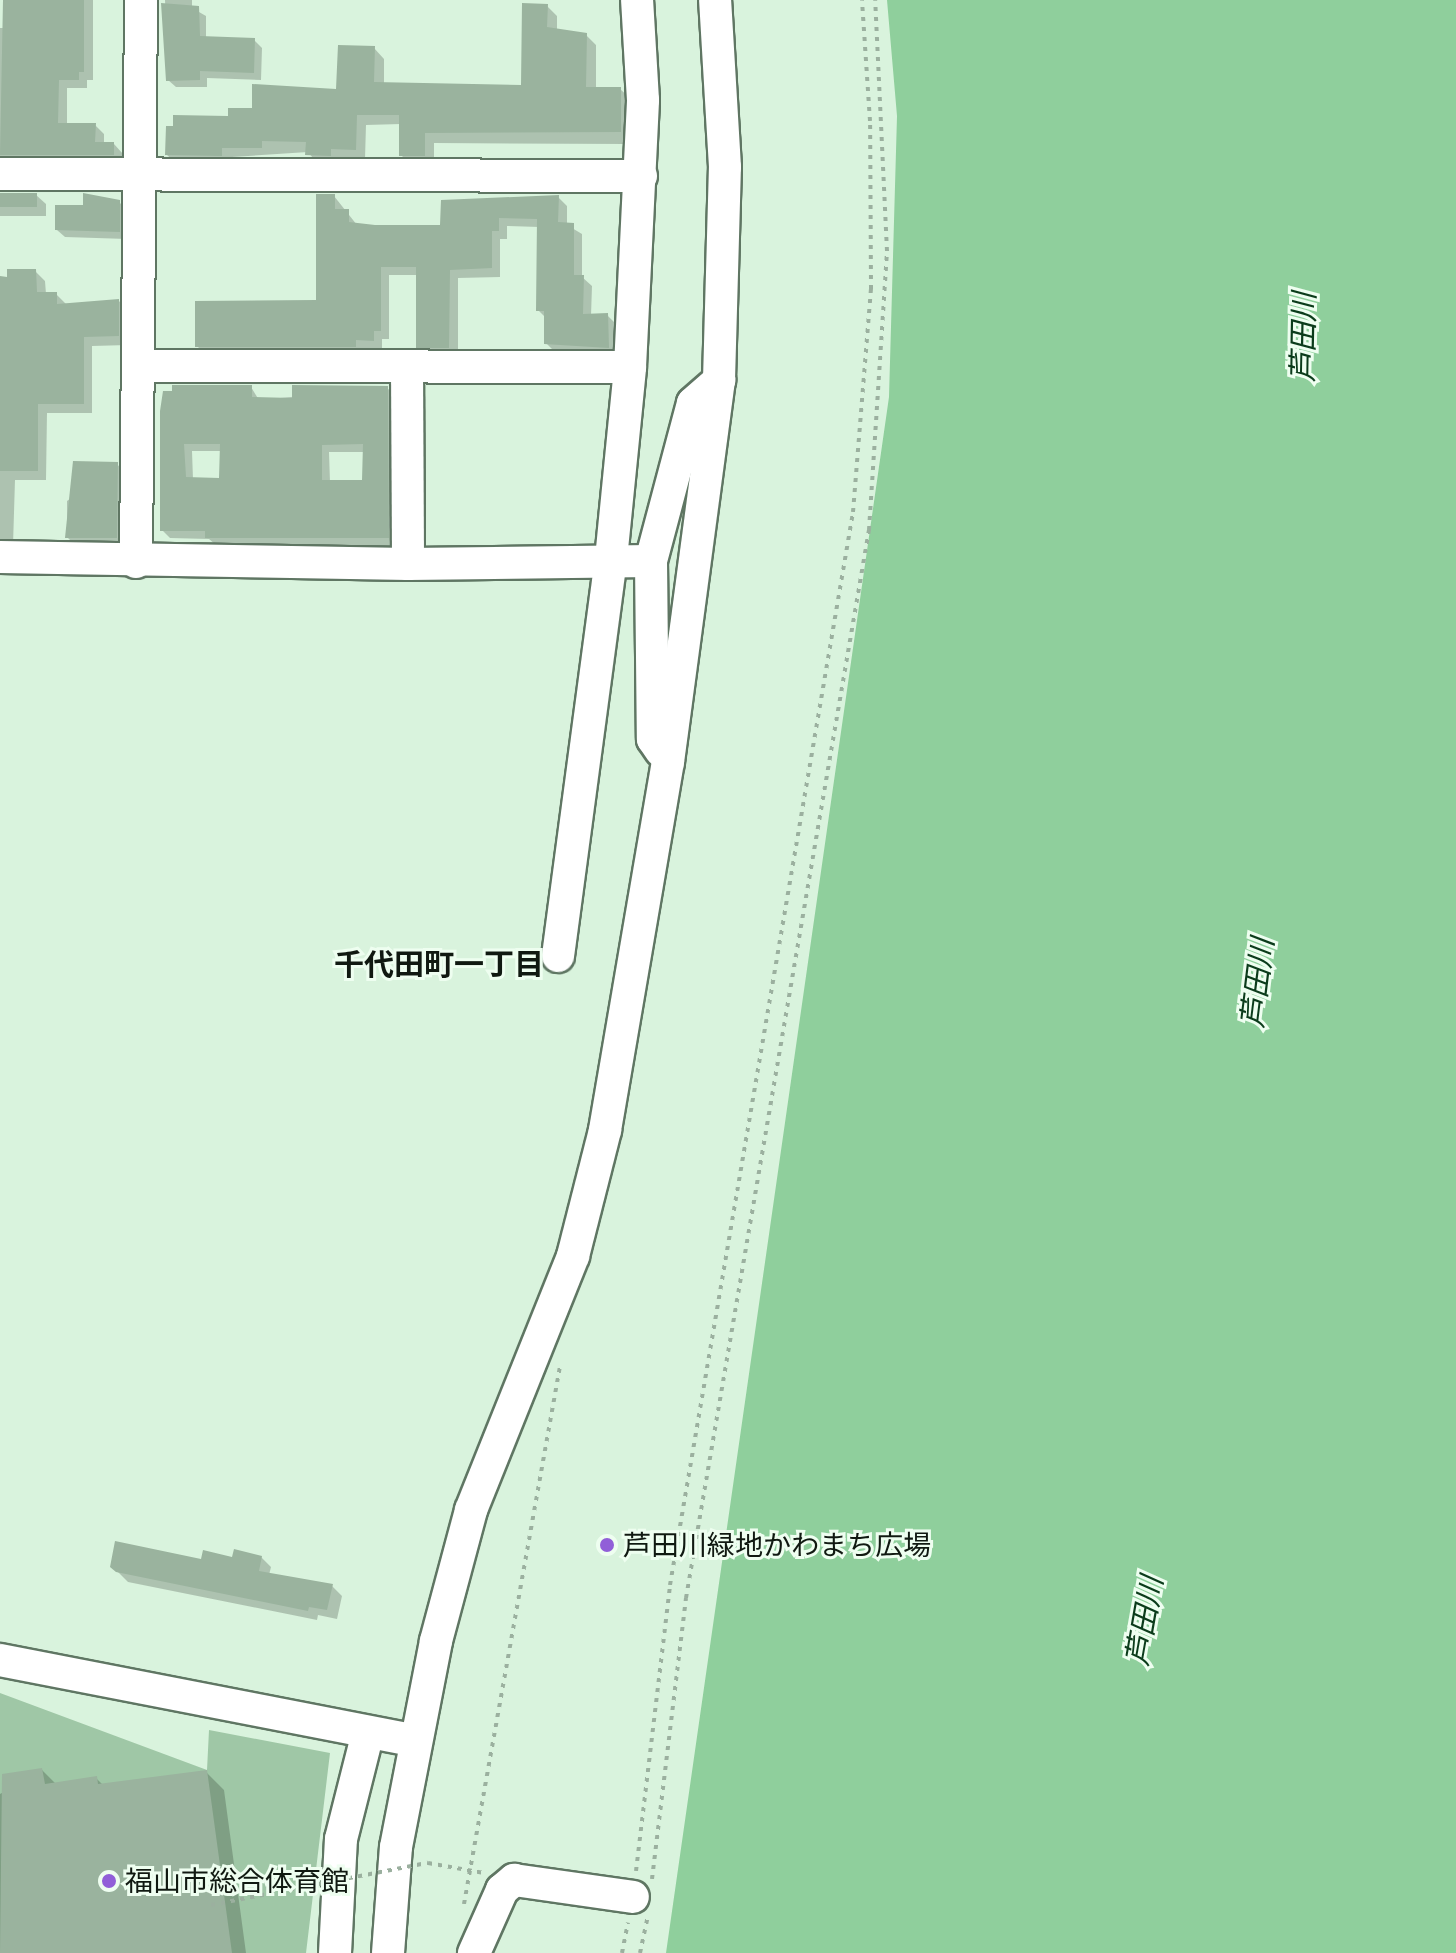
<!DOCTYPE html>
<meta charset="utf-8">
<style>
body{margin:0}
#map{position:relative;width:1456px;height:1953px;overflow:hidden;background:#d9f3dd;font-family:Figtree,"Noto Sans JP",sans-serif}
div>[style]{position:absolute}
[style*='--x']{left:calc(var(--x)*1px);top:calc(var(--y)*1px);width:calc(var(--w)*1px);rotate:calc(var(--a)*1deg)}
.green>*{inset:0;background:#9fc7a6}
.water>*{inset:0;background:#8fcf9c}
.shadow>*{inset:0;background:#0003}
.building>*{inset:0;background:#9ab39e;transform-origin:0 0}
.path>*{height:4px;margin-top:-2px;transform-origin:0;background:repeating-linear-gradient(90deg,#9bb09f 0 4px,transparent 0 10px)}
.roads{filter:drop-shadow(2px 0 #5f7663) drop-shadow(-2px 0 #5f7663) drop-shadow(0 2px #5f7663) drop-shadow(0 -2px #5f7663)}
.minor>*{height:32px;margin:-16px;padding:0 16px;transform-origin:16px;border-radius:16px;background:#fff}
.path-bridge>*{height:4px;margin-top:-2px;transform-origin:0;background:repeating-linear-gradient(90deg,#9bb09f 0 4px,transparent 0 10px)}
.dots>*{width:22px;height:22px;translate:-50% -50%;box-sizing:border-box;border:4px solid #eefef0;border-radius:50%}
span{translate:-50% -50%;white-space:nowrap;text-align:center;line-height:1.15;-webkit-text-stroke:6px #eefef0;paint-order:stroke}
.poi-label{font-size:28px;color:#101911}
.left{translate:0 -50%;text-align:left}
.water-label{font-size:30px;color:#0b3c1b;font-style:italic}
.neighbourhood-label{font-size:30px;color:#101911;font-weight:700}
</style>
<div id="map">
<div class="green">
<i style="clip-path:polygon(0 1693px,207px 1770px,209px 1730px,330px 1753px,306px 1953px,0 1953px)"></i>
</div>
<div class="water">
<i style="clip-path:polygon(887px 0,1456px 0,1456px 1953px,666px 1953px,889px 397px,897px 116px)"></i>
</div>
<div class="shadow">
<i style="clip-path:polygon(5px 0,93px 0,93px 80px,87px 80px,87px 88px,67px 88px,67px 125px,95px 125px,104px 134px,104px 144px,114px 144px,123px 154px,123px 164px,0 167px,0 28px,5px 28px)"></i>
<i style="clip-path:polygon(165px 0,192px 0,192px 8px,206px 16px,206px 39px,254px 40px,262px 48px,261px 80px,207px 78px,207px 87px,176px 87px,168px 80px)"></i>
<i style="clip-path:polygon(547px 6px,557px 16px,557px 31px,586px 35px,596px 45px,596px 89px,620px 89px,631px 99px,626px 144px,434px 143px,434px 166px,412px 166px,401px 155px,401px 124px,366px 125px,365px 159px,341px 159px,341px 165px,318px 164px,308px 152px,232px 157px,232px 165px,178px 165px,167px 155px,230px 118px,338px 91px,374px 48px,384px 59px,384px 85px,523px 87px)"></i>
<i style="clip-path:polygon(0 195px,36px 195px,46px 204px,46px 216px,0 216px)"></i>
<i style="clip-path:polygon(334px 196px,357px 225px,442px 227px,558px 197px,567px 206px,567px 225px,582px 234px,582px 277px,592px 286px,591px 316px,607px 315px,616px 324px,617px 356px,555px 352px,546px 343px,546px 318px,538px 310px,539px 227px,507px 226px,507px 239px,500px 239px,500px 277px,458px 278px,458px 356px,427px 356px,418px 347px,418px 275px,389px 275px,389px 339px,382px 339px,382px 349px,365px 348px,365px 356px,206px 355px,197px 346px,318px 302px)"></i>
<i style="clip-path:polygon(119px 202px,127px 210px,127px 239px,65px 237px,57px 230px,85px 207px)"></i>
<i style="clip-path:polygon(35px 271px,45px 281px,46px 294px,56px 294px,67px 305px,119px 301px,128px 311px,128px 345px,92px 346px,92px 413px,47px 413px,46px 480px,15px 480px,13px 546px,0 546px,0 279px)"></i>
<i style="clip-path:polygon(evenodd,251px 387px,259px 400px,387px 388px,396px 396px,396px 546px,216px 545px,209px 539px,170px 538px,162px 530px,162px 412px,251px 387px,192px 451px,221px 451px,221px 480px,193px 479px,192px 451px,251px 387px,329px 452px,365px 452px,364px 482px,330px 482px,329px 452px)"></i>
<i style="clip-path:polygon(117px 464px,125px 473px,125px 545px,76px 546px,67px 537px,67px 501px)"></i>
<i style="clip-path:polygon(261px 1557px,271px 1567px,269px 1575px,332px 1586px,342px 1596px,337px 1619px,318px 1615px,317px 1620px,128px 1582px,112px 1566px)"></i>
<i style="clip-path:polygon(42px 1770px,56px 1784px,96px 1778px,103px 1785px,207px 1773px,224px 1790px,246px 1953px,0 1953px,0 1794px)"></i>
</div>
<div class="building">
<i style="clip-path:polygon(3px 0,84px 0,84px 72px,79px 72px,79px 80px,59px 80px,58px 123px,96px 123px,95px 142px,114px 142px,114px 155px,0 155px)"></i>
<i style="clip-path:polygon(161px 3px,199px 6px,200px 36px,255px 38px,254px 73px,200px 71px,200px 80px,166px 81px)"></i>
<i style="clip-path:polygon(522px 3px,548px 4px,547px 27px,587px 33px,586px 87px,621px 87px,621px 132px,425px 133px,425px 156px,399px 156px,399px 115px,357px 115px,356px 150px,331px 149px,331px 156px,305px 155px,306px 142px,262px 141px,262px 148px,222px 148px,222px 156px,165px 155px,166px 126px,173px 126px,173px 115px,228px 116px,228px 108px,252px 108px,252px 84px,336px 89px,338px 45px,375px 46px,374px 82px,521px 85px)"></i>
<i style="left:0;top:193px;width:37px;height:14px"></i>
<i style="clip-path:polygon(83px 193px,120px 200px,120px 232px,55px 230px,55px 205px,83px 205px)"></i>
<i style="clip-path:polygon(316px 194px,335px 194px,335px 209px,349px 209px,349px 222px,375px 225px,440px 225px,441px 200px,559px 195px,558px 222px,574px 223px,574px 275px,584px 275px,583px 314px,608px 313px,609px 348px,544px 344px,544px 311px,536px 311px,537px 219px,499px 218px,499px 231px,492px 231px,492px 268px,450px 270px,449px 348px,416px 348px,416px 267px,381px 267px,381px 331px,374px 331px,374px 341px,356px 340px,356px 347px,195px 347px,195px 301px,316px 300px)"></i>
<i style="clip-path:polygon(7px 269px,36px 269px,37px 292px,57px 292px,57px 304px,119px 299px,119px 336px,84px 337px,84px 404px,38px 404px,38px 471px,0 471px,0 276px,7px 277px)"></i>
<i style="clip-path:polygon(evenodd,172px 385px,252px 385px,252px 397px,292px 398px,292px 385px,388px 386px,389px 538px,205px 538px,205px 531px,160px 531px,160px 411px,163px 391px,172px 391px,172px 385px,184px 444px,220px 444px,219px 478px,186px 477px,184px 444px,172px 385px,363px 444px,362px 480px,322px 480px,322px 445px,363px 444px)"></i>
<i style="clip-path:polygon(73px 461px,118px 462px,117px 538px,65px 538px)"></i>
<i style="clip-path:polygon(115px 1541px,201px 1559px,203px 1550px,232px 1557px,234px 1549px,262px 1556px,259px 1571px,333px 1584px,327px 1610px,309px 1607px,308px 1611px,116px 1572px,110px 1567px)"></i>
<i style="clip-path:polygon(42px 1768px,45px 1784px,97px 1776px,98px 1784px,207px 1770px,232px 1953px,0 1953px,2px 1774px)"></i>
</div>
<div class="path">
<i style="--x:428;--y:1863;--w:57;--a:10.1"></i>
<i style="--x:636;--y:1871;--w:288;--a:-83.2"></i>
<i style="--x:670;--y:1585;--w:1088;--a:-80.32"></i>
<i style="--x:853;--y:512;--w:224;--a:-85.4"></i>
<i style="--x:871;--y:289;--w:168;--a:-90.3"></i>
<i style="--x:870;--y:121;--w:121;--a:-93.8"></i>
<i style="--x:652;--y:1879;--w:283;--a:-83.1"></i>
<i style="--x:686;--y:1598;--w:1084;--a:-80.28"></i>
<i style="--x:869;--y:530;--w:280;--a:-86.3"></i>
<i style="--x:887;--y:251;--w:251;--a:-92.7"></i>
<i style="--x:464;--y:1904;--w:546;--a:-79.88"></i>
<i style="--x:622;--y:1953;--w:31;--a:-79"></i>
<i style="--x:640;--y:1953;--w:35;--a:-78"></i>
</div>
<div class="roads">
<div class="minor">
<i style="--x:0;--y:174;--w:641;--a:0.18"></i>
<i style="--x:139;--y:366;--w:491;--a:0.1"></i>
<i style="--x:407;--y:366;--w:198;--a:89.7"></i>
<i style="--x:0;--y:557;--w:408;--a:1"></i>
<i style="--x:408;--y:564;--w:243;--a:-0.7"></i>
<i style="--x:651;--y:561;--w:163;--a:-75.1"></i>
<i style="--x:693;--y:403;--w:35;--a:-41"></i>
<i style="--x:651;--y:561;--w:178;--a:89.4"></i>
<i style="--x:653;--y:739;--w:14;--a:56"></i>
<i style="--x:136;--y:562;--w:562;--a:-89.49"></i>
<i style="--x:558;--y:956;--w:401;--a:-82.4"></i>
<i style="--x:611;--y:559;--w:193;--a:-84.3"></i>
<i style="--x:630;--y:367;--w:267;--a:-87.2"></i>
<i style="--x:643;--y:100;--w:100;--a:-93.4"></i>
<i style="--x:0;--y:1660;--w:423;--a:11"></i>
<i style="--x:335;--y:1953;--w:114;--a:-87"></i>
<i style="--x:341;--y:1839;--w:110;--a:-75.8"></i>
<i style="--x:388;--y:1953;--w:106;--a:-85.7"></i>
<i style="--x:396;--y:1847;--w:210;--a:-79"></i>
<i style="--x:436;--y:1641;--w:136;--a:-75"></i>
<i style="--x:471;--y:1510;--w:274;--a:-68.1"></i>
<i style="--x:573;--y:1256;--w:130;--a:-75.7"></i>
<i style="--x:605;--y:1130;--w:373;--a:-80.3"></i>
<i style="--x:668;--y:762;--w:385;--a:-82.4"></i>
<i style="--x:719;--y:380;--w:213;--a:-88.4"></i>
<i style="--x:725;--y:167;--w:167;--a:-93.4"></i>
<i style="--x:474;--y:1953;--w:69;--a:-66"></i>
<i style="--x:502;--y:1890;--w:16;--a:-40"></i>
<i style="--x:514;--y:1880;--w:120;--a:8.1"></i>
</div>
</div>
<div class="path-bridge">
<i style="--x:211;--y:1905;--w:221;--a:-11"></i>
</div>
<div class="dots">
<i style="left:607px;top:1545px;background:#915fd8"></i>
<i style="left:109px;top:1881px;background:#915fd8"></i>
</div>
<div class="poi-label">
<span class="left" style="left:623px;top:1545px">芦田川緑地かわまち広場</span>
<span class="left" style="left:125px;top:1881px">福山市総合体育館</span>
</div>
<div class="water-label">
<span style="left:1304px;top:337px;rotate:-89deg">芦田川</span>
<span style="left:1258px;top:983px;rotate:-83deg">芦田川</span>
<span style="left:1145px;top:1621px;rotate:-80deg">芦田川</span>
</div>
<div class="neighbourhood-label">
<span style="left:439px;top:965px">千代田町一丁目</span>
</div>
</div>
